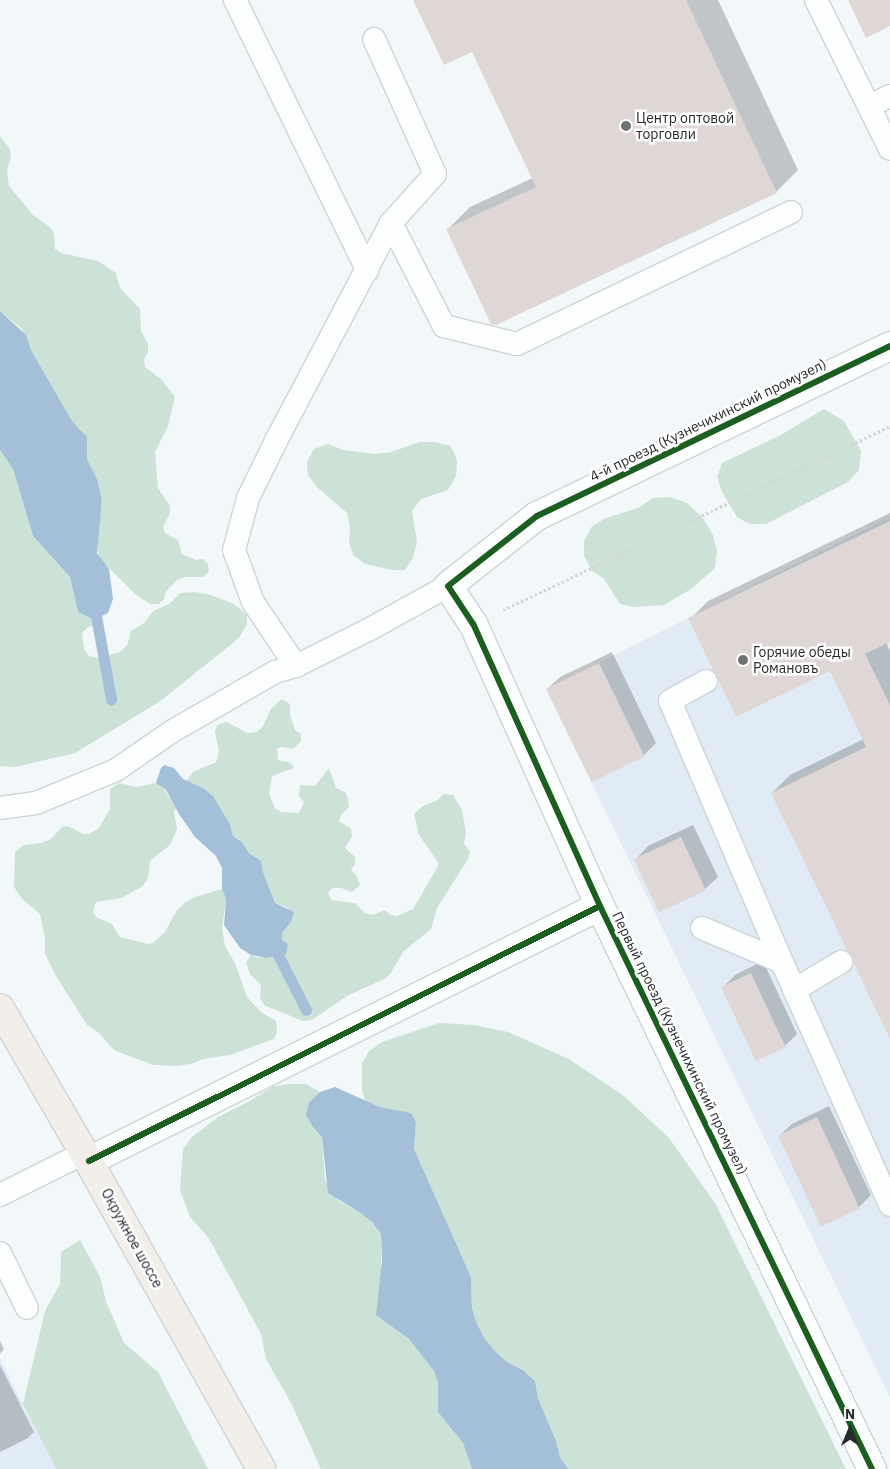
<!DOCTYPE html>
<meta charset="utf-8">
<style>
body{margin:0}
#map{position:relative;width:890px;height:1469px;overflow:hidden;background:#f2f7fa;font-family:"IBM Plex Sans",sans-serif}
div>[style]{position:absolute}
[style*='--x']{left:calc(var(--x)*1px);top:calc(var(--y)*1px);width:calc(var(--w)*1px);rotate:calc(var(--a)*1deg)}
.built>*{inset:0;background:#e1ebf5}
.green>*{inset:0;background:#cde2d7}
.water>*{inset:0;background:#a4c0d8}
.shadow>*{inset:0;background:#0003}
.stream>*{height:11px;margin:-5.5px;padding:0 5.5px;transform-origin:5.5px;border-radius:5.5px;background:#a4c0d8}
.building>*{inset:0;background:#ded7d5;transform-origin:0 0}
.path>*{height:3px;margin-top:-1.5px;transform-origin:0;background:repeating-linear-gradient(90deg,#d4d4d6 0 2.5px,transparent 0 5px)}
.roads{filter:drop-shadow(1px 0 #cfd3d6) drop-shadow(-1px 0 #cfd3d6) drop-shadow(0 1px #cfd3d6) drop-shadow(0 -1px #cfd3d6)}
.lane>*{height:22px;margin:-11px;padding:0 11px;transform-origin:11px;border-radius:11px;background:#fdfefe}
.street>*{height:28px;margin:-14px;padding:0 14px;transform-origin:14px;border-radius:14px;background:#fdfefe}
.primary>*{height:28px;margin:-14px;padding:0 14px;transform-origin:14px;border-radius:14px;background:#f2eeea}
.cycleway>*{height:6px;margin:-3px;padding:0 3px;transform-origin:3px;border-radius:3px;background:#1b5e20}
.dots>*{width:14px;height:14px;translate:-50% -50%;box-sizing:border-box;border:2px solid #fff;border-radius:50%}
span{translate:-50% -50%;white-space:nowrap;text-align:center;line-height:1.15;-webkit-text-stroke:5px #fff;paint-order:stroke}
.poi-label{font-size:14px;color:#272a2d}
.left{translate:0 -50%;text-align:left}
.street-label{font-size:14px;color:#272a2d}
.north{position:absolute;left:825px;top:1404px;width:50px;height:50px;-webkit-text-stroke:4px #fff;paint-order:stroke;rotate:0deg;font-size:14px;font-weight:700;line-height:20px;text-align:center;color:#272a2d}
.north::after{content:'';display:block;margin:auto;width:18px;height:22px;background:#272a2d;clip-path:polygon(50% 0,100% 100%,50% 72%,0 100%)}
</style>
<div id="map">
<div class="built">
<i style="clip-path:polygon(890px 517px,890px 1397px,546px 689px)"></i>
<i style="clip-path:polygon(0 1358px,23px 1404px,56px 1469px,0 1469px)"></i>
</div>
<div class="green">
<i style="clip-path:polygon(0 136px,10px 149px,11px 156px,7px 171px,9px 186px,33px 215px,51px 228px,54px 234px,55px 249px,61px 253px,98px 261px,116px 273px,120px 288px,140px 309px,141px 331px,148px 344px,148px 352px,144px 359px,145px 367px,162px 380px,175px 397px,168px 426px,155px 452px,158px 488px,170px 506px,170px 513px,163px 527px,165px 533px,178px 540px,182px 554px,196px 560px,203px 559px,208px 564px,209px 572px,203px 577px,185px 577px,177px 580px,166px 592px,164px 599px,159px 604px,150px 604px,135px 594px,100px 559px,97px 545px,102px 500px,97px 479px,87px 459px,87px 444px,82px 431px,72px 421px,31px 350px,22px 329px,0 311px)"></i>
<i style="clip-path:polygon(824px 409px,844px 421px,861px 451px,859px 470px,848px 482px,766px 524px,750px 524px,737px 517px,722px 492px,717px 477px,722px 463px,781px 435px)"></i>
<i style="clip-path:polygon(420px 442px,435px 442px,451px 446px,457px 460px,456px 476px,448px 490px,421px 499px,412px 511px,417px 542px,413px 558px,405px 570px,392px 570px,365px 564px,353px 555px,349px 542px,350px 527px,347px 513px,317px 487px,308px 475px,307px 462px,314px 449px,328px 444px,343px 450px,375px 454px,391px 452px)"></i>
<i style="clip-path:polygon(0 450px,13px 469px,33px 536px,70px 577px,78px 612px,94px 620px,101px 617px,102px 623px,88px 627px,82px 633px,84px 649px,89px 656px,98px 658px,120px 652px,127px 645px,131px 631px,144px 623px,153px 611px,169px 604px,180px 593px,195px 592px,211px 595px,234px 604px,247px 615px,247px 624px,239px 638px,159px 702px,75px 753px,15px 767px,0 766px)"></i>
<i style="clip-path:polygon(670px 497px,687px 503px,703px 518px,713px 535px,717px 551px,715px 568px,691px 589px,664px 605px,634px 607px,620px 604px,604px 579px,592px 571px,584px 556px,584px 541px,592px 526px,606px 518px,638px 508px,653px 498px)"></i>
<i style="clip-path:polygon(282px 699px,290px 704px,290px 715px,295px 730px,301px 734px,301px 741px,293px 749px,281px 747px,277px 749px,278px 760px,291px 763px,294px 768px,272px 776px,269px 794px,275px 808px,281px 812px,299px 813px,304px 802px,299px 796px,300px 785px,315px 786px,329px 768px,336px 788px,346px 793px,348px 800px,349px 807px,341px 815px,339px 821px,351px 829px,352px 836px,345px 848px,355px 857px,355px 864px,351px 870px,356px 875px,360px 885px,352px 892px,341px 888px,332px 888px,328px 893px,331px 900px,355px 903px,365px 913px,373px 915px,385px 910px,390px 915px,397px 916px,413px 909px,438px 866px,438px 862px,419px 835px,414px 814px,423px 806px,438px 800px,443px 794px,453px 795px,462px 810px,466px 833px,464px 843px,470px 852px,468px 859px,437px 908px,431px 929px,404px 951px,390px 974px,384px 979px,347px 996px,312px 1020px,303px 1021px,264px 1005px,260px 998px,261px 985px,250px 974px,246px 962px,251px 955px,258px 958px,282px 956px,282px 933px,291px 922px,288px 908px,275px 903px,263px 872px,261px 861px,249px 853px,239px 839px,233px 836px,230px 824px,213px 796px,205px 789px,186px 781px,193px 772px,216px 762px,219px 751px,215px 732px,217px 725px,227px 722px,247px 733px,257px 732px,263px 726px,271px 709px)"></i>
<i style="clip-path:polygon(119px 783px,137px 787px,156px 783px,161px 785px,176px 808px,174px 812px,177px 829px,170px 845px,150px 861px,148px 878px,142px 887px,121px 898px,96px 902px,93px 912px,96px 917px,112px 924px,120px 937px,148px 944px,153px 943px,165px 932px,177px 910px,186px 902px,195px 897px,222px 889px,226px 899px,222px 928px,225px 946px,235px 963px,247px 997px,261px 1012px,276px 1021px,277px 1032px,274px 1039px,230px 1055px,203px 1059px,194px 1063px,178px 1066px,153px 1065px,114px 1050px,99px 1033px,87px 1025px,56px 976px,45px 954px,45px 939px,40px 914px,22px 899px,14px 887px,15px 852px,24px 845px,41px 843px,51px 839px,62px 827px,68px 826px,83px 834px,89px 834px,99px 828px,110px 809px,110px 789px)"></i>
<i style="clip-path:polygon(439px 1023px,474px 1025px,508px 1032px,569px 1059px,624px 1096px,669px 1138px,715px 1203px,846px 1469px,568px 1469px,560px 1457px,556px 1441px,538px 1398px,535px 1381px,523px 1370px,507px 1362px,495px 1351px,485px 1339px,477px 1324px,472px 1308px,471px 1277px,414px 1149px,416px 1122px,410px 1113px,380px 1107px,365px 1101px,362px 1090px,362px 1063px,369px 1051px,382px 1042px)"></i>
<i style="clip-path:polygon(290px 1084px,306px 1084px,320px 1092px,309px 1102px,313px 1127px,322px 1137px,325px 1180px,339px 1201px,362px 1214px,372px 1222px,381px 1234px,381px 1274px,398px 1331px,409px 1339px,434px 1371px,438px 1383px,438px 1412px,463px 1443px,472px 1469px,321px 1469px,292px 1405px,266px 1359px,261px 1334px,208px 1237px,190px 1217px,180px 1190px,183px 1149px,192px 1137px,218px 1117px,248px 1102px,274px 1086px)"></i>
<i style="clip-path:polygon(80px 1240px,100px 1277px,106px 1301px,124px 1343px,158px 1372px,208px 1469px,56px 1469px,23px 1404px,45px 1311px,60px 1284px,61px 1252px)"></i>
</div>
<div class="water">
<i style="clip-path:polygon(0 311px,26px 335px,31px 350px,72px 421px,87px 437px,87px 459px,97px 479px,102px 500px,97px 553px,109px 569px,113px 599px,108px 613px,94px 620px,78px 612px,70px 577px,33px 536px,13px 469px,0 450px)"></i>
<i style="clip-path:polygon(164px 765px,174px 768px,183px 779px,205px 789px,213px 796px,230px 824px,233px 836px,242px 842px,249px 853px,261px 861px,263px 872px,275px 903px,294px 912px,291px 922px,282px 933px,282px 940px,288px 944px,286px 954px,266px 958px,251px 955px,240px 948px,224px 925px,226px 899px,222px 889px,222px 868px,216px 856px,195px 837px,179px 814px,166px 790px,156px 783px,161px 768px)"></i>
<i style="clip-path:polygon(335px 1087px,380px 1107px,411px 1113px,416px 1122px,414px 1149px,471px 1277px,472px 1308px,477px 1324px,485px 1339px,495px 1351px,507px 1362px,523px 1370px,535px 1381px,538px 1398px,556px 1441px,560px 1457px,568px 1469px,472px 1469px,463px 1443px,438px 1412px,438px 1383px,434px 1371px,409px 1339px,376px 1315px,382px 1260px,381px 1234px,372px 1222px,362px 1214px,328px 1193px,322px 1137px,313px 1127px,306px 1115px,309px 1102px,320px 1092px)"></i>
</div>
<div class="shadow">
<i style="clip-path:polygon(415px 0,718px 0,798px 170px,776px 192px,448px 229px,470px 207px,533px 178px,473px 51px)"></i>
<i style="clip-path:polygon(890px 513px,890px 641px,886px 642px,890px 651px,890px 1036px,854px 955px,772px 793px,790px 775px,864px 739px,830px 670px,690px 619px,708px 601px)"></i>
<i style="clip-path:polygon(612px 652px,656px 743px,643px 756px,547px 689px,560px 677px)"></i>
<i style="clip-path:polygon(693px 825px,718px 877px,705px 889px,636px 859px,648px 846px)"></i>
<i style="clip-path:polygon(763px 961px,797px 1034px,785px 1046px,722px 988px,735px 975px)"></i>
<i style="clip-path:polygon(829px 1106px,871px 1195px,859px 1207px,779px 1136px,792px 1124px)"></i>
<i style="clip-path:polygon(0 1341px,4px 1349px,0 1354px)"></i>
<i style="clip-path:polygon(0 1365px,34px 1432px,28px 1438px,0 1452px)"></i>
</div>
<div class="stream">
<i style="--x:94;--y:605;--w:96;--a:79.7"></i>
<i style="--x:272;--y:943;--w:75;--a:63.1"></i>
</div>
<div class="building">
<i style="clip-path:polygon(413px 0,686px 0,777px 193px,496px 325px,491px 324px,446px 229px,536px 187px,472px 52px,444px 65px)"></i>
<i style="clip-path:polygon(848px 0,890px 0,890px 26px,866px 38px)"></i>
<i style="clip-path:polygon(890px 521px,890px 642px,865px 654px,890px 705px,890px 1039px,854px 964px,852px 956px,847px 950px,771px 793px,866px 747px,830px 671px,736px 717px,688px 618px)"></i>
<i style="left:599px;top:663px;width:104px;height:59px;rotate:64deg"></i>
<i style="left:681px;top:837px;width:59px;height:52px;rotate:65deg"></i>
<i style="left:751px;top:973px;width:82px;height:33px;rotate:65deg"></i>
<i style="left:817px;top:1117px;width:101px;height:43px;rotate:65deg"></i>
</div>
<div class="path">
<i style="--x:503;--y:610;--w:429;--a:-25.4"></i>
</div>
<div class="roads">
<div class="lane">
<i style="--x:235;--y:0;--w:301;--a:63.9"></i>
<i style="--x:816;--y:0;--w:166;--a:63.6"></i>
<i style="--x:870;--y:106;--w:22;--a:-27"></i>
<i style="--x:391;--y:223;--w:116;--a:62.8"></i>
<i style="--x:444;--y:326;--w:75;--a:13.9"></i>
<i style="--x:517;--y:344;--w:304;--a:-25.7"></i>
<i style="--x:296;--y:666;--w:77;--a:-123.9"></i>
<i style="--x:253;--y:602;--w:55;--a:-110.1"></i>
<i style="--x:234;--y:550;--w:54;--a:-74.9"></i>
<i style="--x:248;--y:498;--w:64;--a:-63.8"></i>
<i style="--x:276;--y:441;--w:246;--a:-62.2"></i>
<i style="--x:391;--y:223;--w:66;--a:-48.1"></i>
<i style="--x:435;--y:174;--w:148;--a:-114.3"></i>
<i style="--x:706;--y:681;--w:41;--a:150.9"></i>
<i style="--x:670;--y:701;--w:284;--a:66.8"></i>
<i style="--x:782;--y:962;--w:266;--a:66"></i>
<i style="--x:0;--y:808;--w:36;--a:-8"></i>
<i style="--x:36;--y:803;--w:87;--a:-22.4"></i>
<i style="--x:116;--y:770;--w:67;--a:-34.6"></i>
<i style="--x:171;--y:732;--w:120;--a:-30"></i>
<i style="--x:275;--y:672;--w:22;--a:-16"></i>
<i style="--x:296;--y:666;--w:83;--a:-26.6"></i>
<i style="--x:370;--y:629;--w:89;--a:-28.9"></i>
<i style="--x:702;--y:928;--w:87;--a:23"></i>
<i style="--x:794;--y:990;--w:55;--a:-30.8"></i>
<i style="--x:0;--y:1195;--w:94;--a:-26.6"></i>
<i style="--x:0;--y:1253;--w:61;--a:63.9"></i>
</div>
<div class="street">
<i style="--x:89;--y:1161;--w:571;--a:-26.52"></i>
<i style="--x:872;--y:1469;--w:625;--a:-115.79"></i>
<i style="--x:600;--y:906;--w:309;--a:-114.2"></i>
<i style="--x:473;--y:624;--w:45;--a:-123.3"></i>
<i style="--x:448;--y:586;--w:113;--a:-38.2"></i>
<i style="--x:537;--y:516;--w:392;--a:-25.7"></i>
</div>
<div class="primary">
<i style="--x:0;--y:1008;--w:168;--a:59.9"></i>
<i style="--x:84;--y:1153;--w:362;--a:60.7"></i>
</div>
</div>
<div class="cycleway">
<i style="--x:89;--y:1161;--w:571;--a:-26.52"></i>
<i style="--x:872;--y:1469;--w:625;--a:-115.79"></i>
<i style="--x:600;--y:906;--w:309;--a:-114.2"></i>
<i style="--x:473;--y:624;--w:45;--a:-123.3"></i>
<i style="--x:448;--y:586;--w:113;--a:-38.2"></i>
<i style="--x:537;--y:516;--w:392;--a:-25.7"></i>
</div>
<div class="dots">
<i style="left:626px;top:126px;background:#6e7275"></i>
<i style="left:743px;top:660px;background:#6e7275"></i>
</div>
<div class="poi-label">
<span class="left" style="left:636px;top:126px">Центр оптовой<br>торговли</span>
<span class="left" style="left:753px;top:660px">Горячие обеды<br>Романовъ</span>
</div>
<div class="street-label">
<span style="left:708px;top:420px;rotate:-26deg">4-й проезд (Кузнечихинский промузел)</span>
<span style="left:680px;top:1043px;rotate:64deg">Первый проезд (Кузнечихинский промузел)</span>
<span style="left:132px;top:1238px;rotate:61deg">Окружное шоссе</span>
</div>
<div class="north">N</div>
</div>
